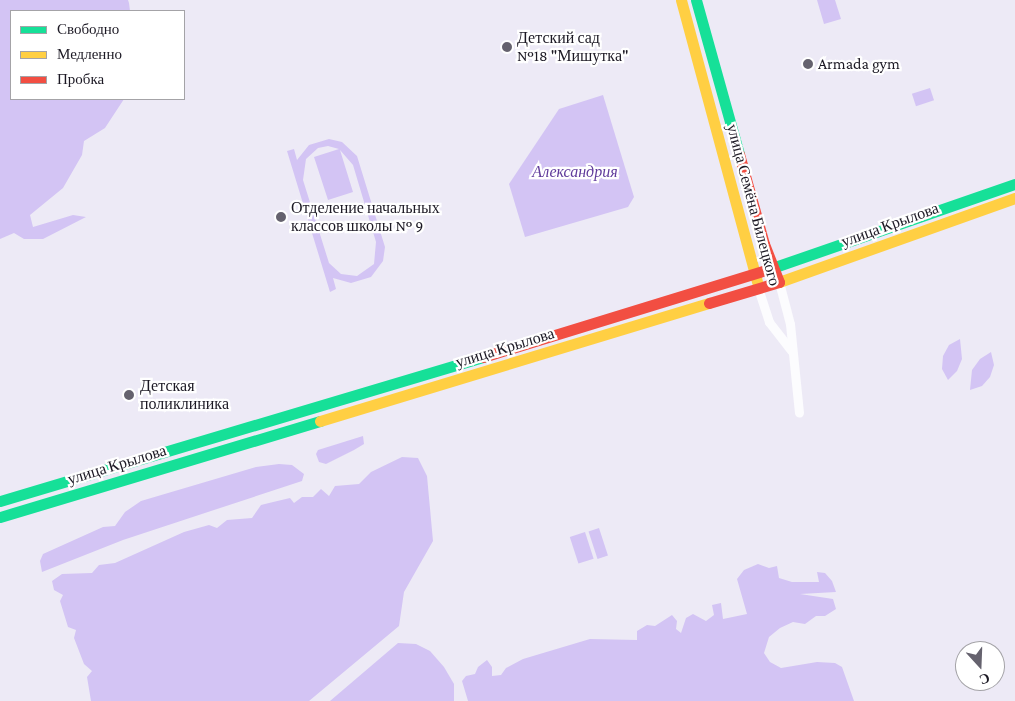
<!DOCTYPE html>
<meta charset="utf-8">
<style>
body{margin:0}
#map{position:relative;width:1015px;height:701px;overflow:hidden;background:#edeaf6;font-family:"Crimson Pro",serif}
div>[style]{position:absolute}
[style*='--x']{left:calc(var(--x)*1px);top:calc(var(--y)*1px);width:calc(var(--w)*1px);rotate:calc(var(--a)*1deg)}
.green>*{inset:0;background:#d3c4f4;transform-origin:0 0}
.street>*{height:9px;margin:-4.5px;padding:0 4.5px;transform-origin:4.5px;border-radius:4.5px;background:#fcfcfe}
.fast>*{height:11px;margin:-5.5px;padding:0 5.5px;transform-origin:5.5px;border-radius:5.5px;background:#16e098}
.slow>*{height:11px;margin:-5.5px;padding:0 5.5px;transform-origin:5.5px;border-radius:5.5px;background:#ffcf43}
.jam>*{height:11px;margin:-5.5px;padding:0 5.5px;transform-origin:5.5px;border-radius:5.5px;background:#f24e42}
.dots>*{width:14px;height:14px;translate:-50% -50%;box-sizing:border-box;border:2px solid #fff;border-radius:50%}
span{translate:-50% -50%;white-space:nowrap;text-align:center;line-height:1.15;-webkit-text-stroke:4.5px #fff;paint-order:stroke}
.poi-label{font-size:16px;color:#1c1924}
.left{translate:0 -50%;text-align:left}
.park-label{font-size:16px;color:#603b9b;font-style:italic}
.street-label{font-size:16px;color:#1c1924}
.legend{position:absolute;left:10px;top:10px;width:175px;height:90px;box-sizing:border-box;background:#fff;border:1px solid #a4a3a7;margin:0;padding:6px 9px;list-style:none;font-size:15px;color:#1c1924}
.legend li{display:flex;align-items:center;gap:10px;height:25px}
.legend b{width:25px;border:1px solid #a4a3a7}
.north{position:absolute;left:955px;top:641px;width:50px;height:50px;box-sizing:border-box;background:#fff;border:1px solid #a4a3a7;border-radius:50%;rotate:160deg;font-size:14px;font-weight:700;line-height:20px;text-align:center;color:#1c1924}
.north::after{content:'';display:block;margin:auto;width:18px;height:22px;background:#65626e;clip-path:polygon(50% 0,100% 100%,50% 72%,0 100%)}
</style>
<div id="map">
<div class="green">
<i style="clip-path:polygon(0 0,128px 0,129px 3px,130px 11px,11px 11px,11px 99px,124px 99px,105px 128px,84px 141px,82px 155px,63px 188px,30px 215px,33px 227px,73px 215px,86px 217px,43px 239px,24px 239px,14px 233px,0 239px)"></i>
<i style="clip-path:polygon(817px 0,835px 0,841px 19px,824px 24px)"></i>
<i style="left:930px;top:88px;width:13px;height:19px;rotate:72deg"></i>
<i style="clip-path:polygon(603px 95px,634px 197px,628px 207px,525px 237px,509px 184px,559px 109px)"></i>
<i style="clip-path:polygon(evenodd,329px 139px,342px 142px,357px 156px,385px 247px,383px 261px,371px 277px,351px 283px,333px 278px,336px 289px,330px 292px,287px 151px,294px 149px,297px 160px,309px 145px,329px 139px,328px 146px,339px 149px,314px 157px,328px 200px,353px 192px,340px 150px,353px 165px,376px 242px,374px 264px,357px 276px,341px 274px,329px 263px,303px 180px,306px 159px,318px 148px,328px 146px)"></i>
<i style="clip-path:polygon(960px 339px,962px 359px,957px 371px,948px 380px,942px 369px,943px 356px,949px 345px)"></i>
<i style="clip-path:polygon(991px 352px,994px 365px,990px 377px,982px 386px,970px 390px,972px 370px,980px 359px)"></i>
<i style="clip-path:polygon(363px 436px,364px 444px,354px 450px,326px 464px,319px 462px,316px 454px,318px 450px)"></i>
<i style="clip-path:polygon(402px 457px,418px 458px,427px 476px,433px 541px,404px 592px,399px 626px,309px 701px,91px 701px,87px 677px,92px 671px,84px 664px,74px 638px,76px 630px,68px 627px,60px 601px,63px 595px,54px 590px,52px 581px,62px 574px,92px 573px,99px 565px,115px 563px,184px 532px,209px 525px,217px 528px,227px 520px,252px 518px,261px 505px,269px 503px,290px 498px,294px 503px,302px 497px,313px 497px,321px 489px,329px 496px,335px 486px,359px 484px,371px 472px)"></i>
<i style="clip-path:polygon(279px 464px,292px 465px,304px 474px,302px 481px,123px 540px,42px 572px,40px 561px,43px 554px,103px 527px,115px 526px,125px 512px,141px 501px,256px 467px)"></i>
<i style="left:599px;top:528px;width:29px;height:11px;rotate:72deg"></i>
<i style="left:585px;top:532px;width:28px;height:16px;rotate:72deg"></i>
<i style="clip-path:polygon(758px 564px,769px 568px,777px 566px,779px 578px,792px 582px,819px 582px,817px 572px,825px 573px,832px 581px,836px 592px,800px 594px,833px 599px,836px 609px,825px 616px,816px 616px,805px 624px,793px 622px,780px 628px,769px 637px,764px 653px,770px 662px,781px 668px,817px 662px,835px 663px,842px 667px,854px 701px,468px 701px,462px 681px,466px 676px,475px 674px,478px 667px,487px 660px,492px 667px,492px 676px,501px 675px,506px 668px,523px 659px,590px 639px,637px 640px,637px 631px,647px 625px,655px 626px,672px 615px,677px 621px,676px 629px,681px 633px,686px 618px,693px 614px,706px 621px,714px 615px,712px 605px,721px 603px,723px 619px,747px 614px,737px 579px,744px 570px)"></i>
<i style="clip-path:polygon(398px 643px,416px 644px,430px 651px,444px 667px,454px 684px,454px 701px,330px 701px)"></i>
</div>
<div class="street">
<i style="--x:779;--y:282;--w:43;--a:75.3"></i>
<i style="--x:790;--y:324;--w:89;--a:84.2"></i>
<i style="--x:758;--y:288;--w:36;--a:72"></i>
<i style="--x:769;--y:322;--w:36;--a:52"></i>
</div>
<div class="fast">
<i style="--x:696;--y:0;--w:160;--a:74.4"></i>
<i style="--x:772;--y:268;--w:257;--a:-19.1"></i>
<i style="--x:0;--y:501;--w:504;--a:-16.6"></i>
<i style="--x:0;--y:517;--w:334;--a:-16.7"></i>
</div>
<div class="slow">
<i style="--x:681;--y:0;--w:292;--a:74.9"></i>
<i style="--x:779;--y:282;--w:251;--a:-19.6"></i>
<i style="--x:320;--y:421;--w:407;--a:-16.9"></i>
</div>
<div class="jam">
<i style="--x:709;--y:303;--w:73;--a:-16.7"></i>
<i style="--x:779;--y:282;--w:41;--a:-111.5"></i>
<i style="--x:764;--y:244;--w:93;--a:-105.5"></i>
<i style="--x:483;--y:357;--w:302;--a:-17.1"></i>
</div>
<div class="dots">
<i style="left:507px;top:47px;background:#65626e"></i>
<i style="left:808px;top:64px;background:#65626e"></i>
<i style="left:281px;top:217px;background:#65626e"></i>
<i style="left:129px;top:395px;background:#65626e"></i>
</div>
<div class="poi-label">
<span class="left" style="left:517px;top:47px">Детский сад<br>№18 "Мишутка"</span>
<span class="left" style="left:818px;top:64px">Armada gym</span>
<span class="left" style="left:291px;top:217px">Отделение начальных<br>классов школы № 9</span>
<span class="left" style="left:140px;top:395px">Детская<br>поликлиника</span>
</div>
<div class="park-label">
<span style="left:575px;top:172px">Александрия</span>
</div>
<div class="street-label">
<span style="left:753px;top:205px;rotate:75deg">улица Семёна Билецкого</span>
<span style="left:890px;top:225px;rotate:-20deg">улица Крылова</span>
<span style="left:505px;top:348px;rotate:-17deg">улица Крылова</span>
<span style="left:117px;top:465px;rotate:-17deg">улица Крылова</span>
</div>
<ul class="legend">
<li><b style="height:6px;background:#16e098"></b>Свободно</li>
<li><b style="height:6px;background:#ffcf43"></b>Медленно</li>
<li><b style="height:6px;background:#f24e42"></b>Пробка</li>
</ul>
<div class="north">С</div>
</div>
